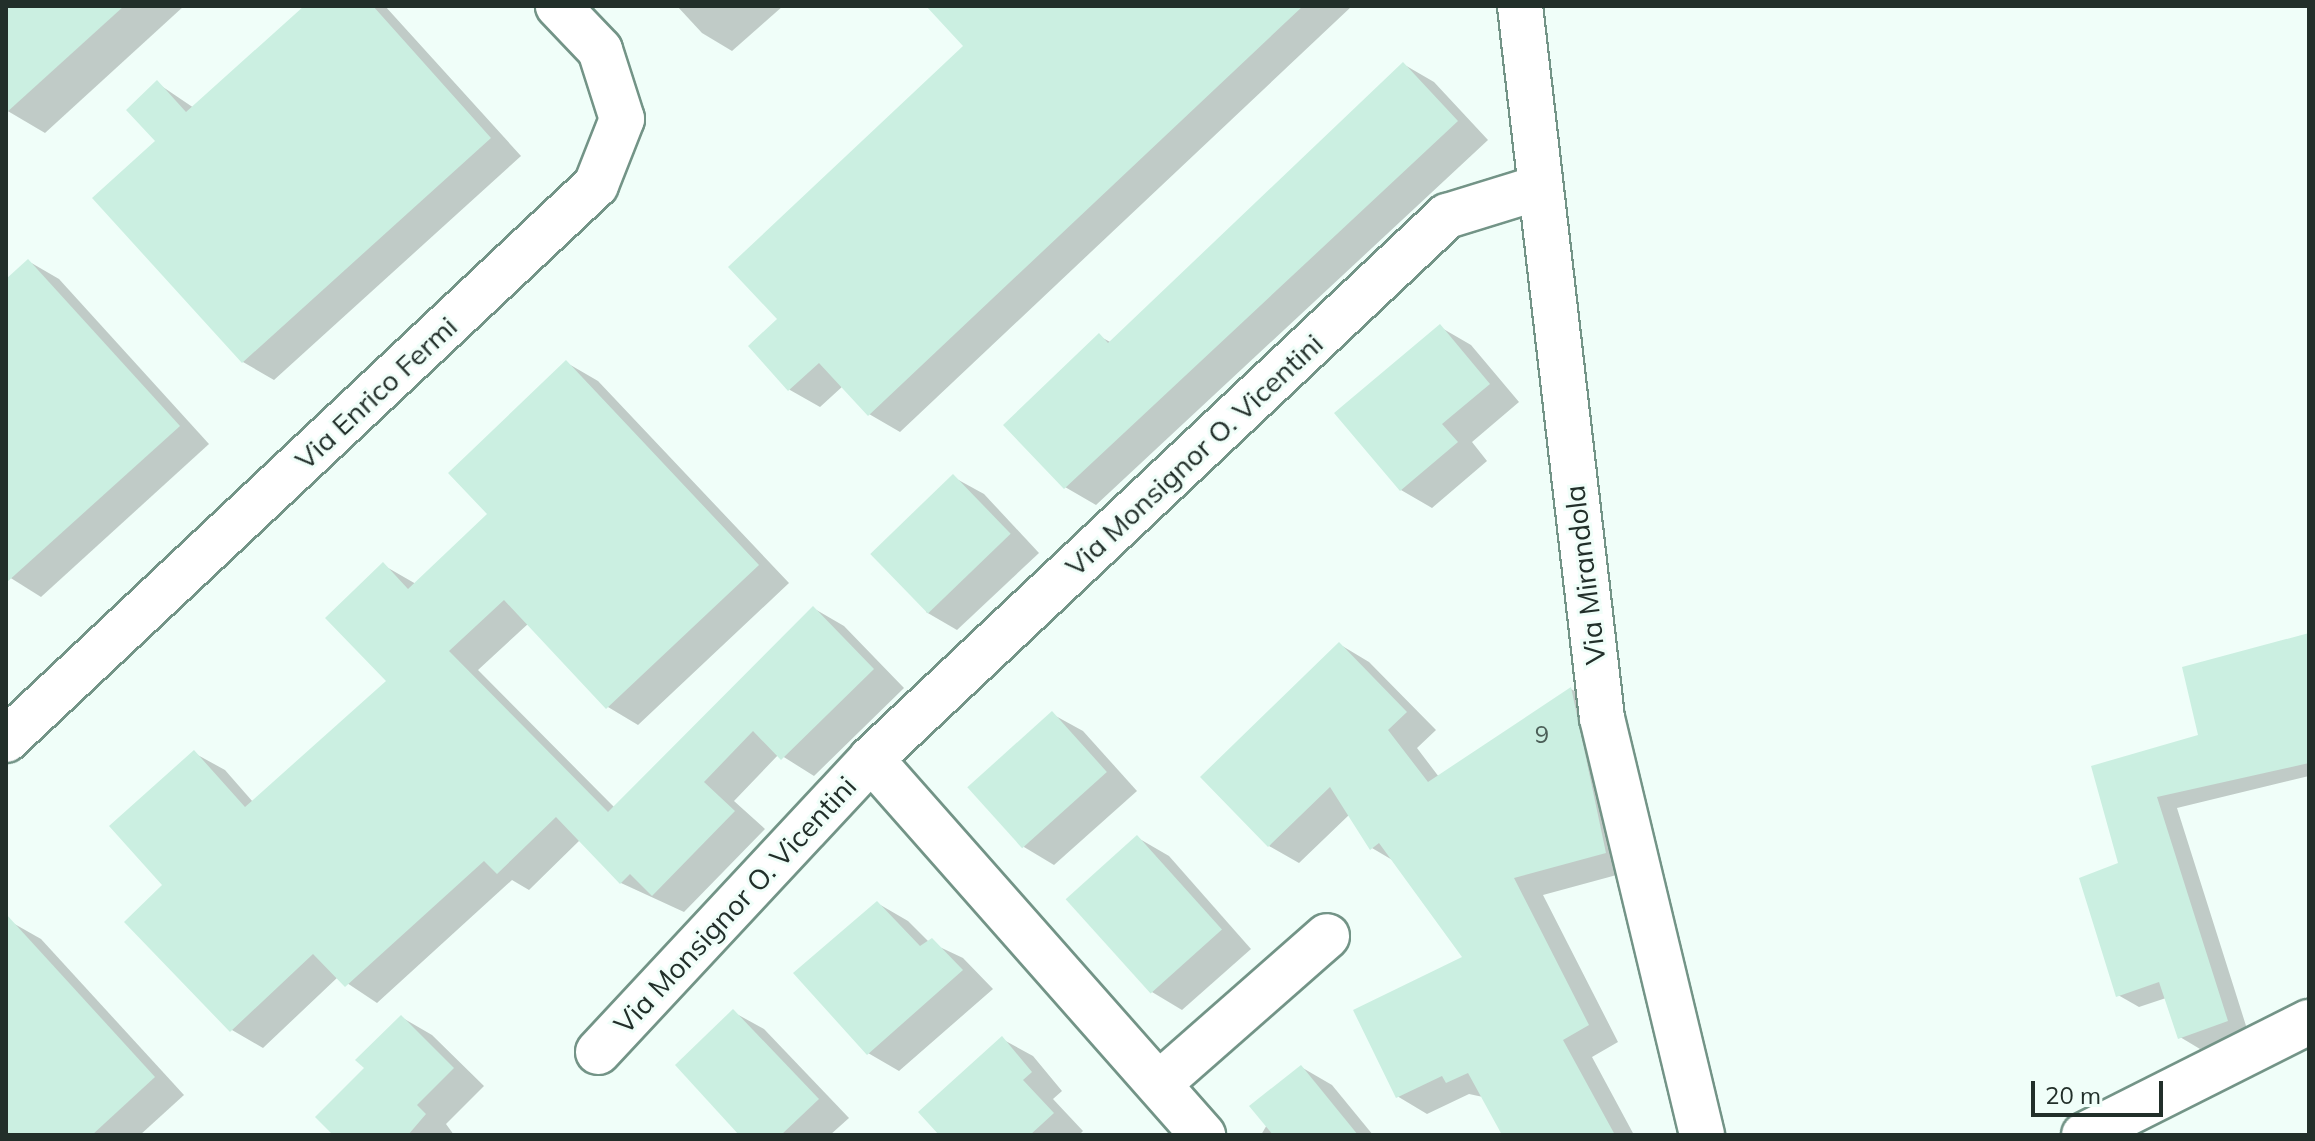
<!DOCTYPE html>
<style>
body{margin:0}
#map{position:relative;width:2315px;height:1141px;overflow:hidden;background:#f0fef9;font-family:Mulish,sans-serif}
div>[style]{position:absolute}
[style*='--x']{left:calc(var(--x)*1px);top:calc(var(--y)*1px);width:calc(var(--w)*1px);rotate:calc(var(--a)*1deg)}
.shadow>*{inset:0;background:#0003}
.building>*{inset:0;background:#cbefe1;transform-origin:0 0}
.roads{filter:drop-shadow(2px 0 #739487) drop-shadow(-2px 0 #739487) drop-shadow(0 2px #739487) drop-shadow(0 -2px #739487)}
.minor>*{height:44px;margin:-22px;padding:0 22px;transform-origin:22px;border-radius:22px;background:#fff}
.tertiary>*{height:44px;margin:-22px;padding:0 22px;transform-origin:22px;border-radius:22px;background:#fff}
span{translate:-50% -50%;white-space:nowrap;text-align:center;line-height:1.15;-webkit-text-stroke:6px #f0fef9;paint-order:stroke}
.number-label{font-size:24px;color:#4c5f58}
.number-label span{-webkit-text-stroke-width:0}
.street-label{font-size:28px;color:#222f2a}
.frame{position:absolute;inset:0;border:8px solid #222f2a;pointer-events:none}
.scale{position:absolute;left:2031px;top:1081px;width:132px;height:36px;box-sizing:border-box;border:4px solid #222f2a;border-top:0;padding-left:10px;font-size:24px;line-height:28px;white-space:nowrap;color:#222f2a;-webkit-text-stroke:6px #f0fef9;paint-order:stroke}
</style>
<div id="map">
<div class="shadow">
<i style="clip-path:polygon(6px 6px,184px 6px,45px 133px,6px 110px)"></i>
<i style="clip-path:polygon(307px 6px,385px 6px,521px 156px,274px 380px,243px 362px,158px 141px,157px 83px,194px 108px)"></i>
<i style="clip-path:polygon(677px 6px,783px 6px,732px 51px,702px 33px)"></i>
<i style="clip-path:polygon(929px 6px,1352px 6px,900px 432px,869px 414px,843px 386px,820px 407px,790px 390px,750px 346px,780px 319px,965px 46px)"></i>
<i style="clip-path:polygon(1403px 64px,1434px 82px,1488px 140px,1096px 505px,1065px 487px,1099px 336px,1112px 343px)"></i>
<i style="clip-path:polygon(28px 261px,59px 279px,209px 444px,41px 597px,6px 575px,6px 282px)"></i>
<i style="clip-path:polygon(1440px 327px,1471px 345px,1519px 402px,1472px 442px,1487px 461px,1432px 508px,1401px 490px)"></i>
<i style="clip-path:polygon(567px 363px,598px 381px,789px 583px,638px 725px,608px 707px,529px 623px,478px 670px,615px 808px,813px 608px,844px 626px,904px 688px,814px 776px,779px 754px,734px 801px,765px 829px,684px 912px,621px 883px,580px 840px,529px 890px,512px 880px,377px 1003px,338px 977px,263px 1048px,232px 1030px,165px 885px,194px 753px,225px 770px,253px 802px,389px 682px,383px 565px,416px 584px,490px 514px)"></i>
<i style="clip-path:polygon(953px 477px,984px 494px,1039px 553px,957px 630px,926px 612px)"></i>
<i style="clip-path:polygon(2309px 635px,2309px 776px,2177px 808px,2248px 1032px,2200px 1049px,2180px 1037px,2166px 998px,2139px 1007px,2118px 995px,2120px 864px,2094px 768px,2201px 736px)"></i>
<i style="clip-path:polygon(1339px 644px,1369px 662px,1436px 730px,1417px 748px,1439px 777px,1571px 689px,1601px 707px,1635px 870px,1543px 895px,1618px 1042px,1592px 1057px,1634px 1135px,1505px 1135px,1483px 1097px,1469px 1094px,1427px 1114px,1397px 1096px,1465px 957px,1394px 861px,1372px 848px,1350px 814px,1299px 863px,1269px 846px)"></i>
<i style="clip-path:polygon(1052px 714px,1083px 731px,1137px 791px,1054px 865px,1024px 847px)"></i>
<i style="clip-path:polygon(1138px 838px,1169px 856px,1251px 949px,1182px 1010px,1152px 992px)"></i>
<i style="clip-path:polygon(877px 903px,908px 921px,929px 942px,963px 958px,993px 989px,899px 1071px,868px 1053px)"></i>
<i style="clip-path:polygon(11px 922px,41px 939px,184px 1095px,140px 1135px,6px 1135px,6px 927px)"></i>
<i style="clip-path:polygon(733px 1012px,764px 1029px,849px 1118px,830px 1135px,742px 1135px)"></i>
<i style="clip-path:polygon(401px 1017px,432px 1035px,484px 1086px,446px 1124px,454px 1135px,336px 1135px,367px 1068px)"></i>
<i style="clip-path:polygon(1002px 1039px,1033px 1056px,1062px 1091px,1053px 1099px,1083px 1131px,1079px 1135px,942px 1135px)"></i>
<i style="clip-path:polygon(1301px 1067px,1332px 1085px,1373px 1135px,1261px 1135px)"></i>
</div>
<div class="building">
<i style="clip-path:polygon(6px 6px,124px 6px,6px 113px)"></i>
<i style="clip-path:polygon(304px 6px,373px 6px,491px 138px,242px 363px,92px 198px,155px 141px,126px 110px,157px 80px,186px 112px)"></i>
<i style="clip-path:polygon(926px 6px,1303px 6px,868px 416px,819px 363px,788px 391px,748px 346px,777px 319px,728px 267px,963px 46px)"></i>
<i style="clip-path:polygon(1403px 62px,1458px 121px,1064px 489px,1003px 425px,1099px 333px,1108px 343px)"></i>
<i style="clip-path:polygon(28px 259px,180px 426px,6px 583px,6px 279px)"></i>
<i style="clip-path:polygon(1440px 324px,1490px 384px,1442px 424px,1458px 442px,1400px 491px,1334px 413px)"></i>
<i style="clip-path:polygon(566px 360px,759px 565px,606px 709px,504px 600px,449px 651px,608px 812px,813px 606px,874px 669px,781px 760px,753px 731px,704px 782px,735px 811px,652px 896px,630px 874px,620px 884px,556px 817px,497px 874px,484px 861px,345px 987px,313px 954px,230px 1032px,124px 922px,162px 885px,109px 826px,194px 750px,245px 807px,386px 681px,325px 618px,383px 562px,408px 589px,487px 514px,448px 473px)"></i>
<i style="left:953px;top:474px;width:83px;height:115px;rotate:46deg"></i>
<i style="clip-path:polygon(2309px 633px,2309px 763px,2157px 797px,2228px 1021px,2178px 1039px,2159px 982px,2116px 997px,2079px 878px,2118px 863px,2091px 766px,2198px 735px,2182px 667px)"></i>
<i style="clip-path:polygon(1339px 642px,1407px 712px,1388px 730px,1428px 782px,1571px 687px,1606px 853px,1514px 878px,1589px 1025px,1563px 1040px,1615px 1135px,1502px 1135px,1468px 1073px,1446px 1083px,1442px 1076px,1396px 1098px,1353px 1010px,1462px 957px,1379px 843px,1370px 850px,1330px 787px,1268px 847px,1200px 777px)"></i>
<i style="left:1052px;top:711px;width:82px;height:114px;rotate:48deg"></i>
<i style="left:1137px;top:835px;width:127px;height:96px;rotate:48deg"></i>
<i style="clip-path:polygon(877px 901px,920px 946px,932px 938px,963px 970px,867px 1055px,793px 973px)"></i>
<i style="clip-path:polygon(6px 914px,155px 1077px,92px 1135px,6px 1135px)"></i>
<i style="clip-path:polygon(733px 1009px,819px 1099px,781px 1135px,739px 1135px,675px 1065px)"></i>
<i style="clip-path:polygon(401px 1015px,454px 1068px,417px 1105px,426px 1114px,408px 1135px,333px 1135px,315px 1117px,364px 1068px,355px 1060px)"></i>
<i style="clip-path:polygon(1002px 1036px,1032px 1072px,1023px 1080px,1054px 1113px,1030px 1135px,939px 1135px,918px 1112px)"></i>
<i style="clip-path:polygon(1301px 1065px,1358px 1135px,1273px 1135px,1249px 1106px)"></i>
</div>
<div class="roads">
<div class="minor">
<i style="--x:6;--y:740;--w:810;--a:-43.25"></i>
<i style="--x:596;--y:185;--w:71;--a:-68.5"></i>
<i style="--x:622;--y:119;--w:72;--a:-107.7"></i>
<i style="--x:600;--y:50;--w:61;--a:-133.7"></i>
<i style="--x:871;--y:759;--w:502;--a:48.56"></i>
<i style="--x:598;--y:1052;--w:400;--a:-47"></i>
<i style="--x:871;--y:759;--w:792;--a:-43.31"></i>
<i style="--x:1447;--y:216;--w:95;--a:-17.1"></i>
<i style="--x:1161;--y:1082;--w:221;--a:-41.3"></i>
</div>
<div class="tertiary">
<i style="--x:1520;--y:6;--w:717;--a:83.43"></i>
<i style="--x:1602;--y:718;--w:429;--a:76.5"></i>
<i style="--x:2084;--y:1135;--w:252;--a:-26.7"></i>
</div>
</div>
<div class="number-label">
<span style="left:1542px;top:735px">9</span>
</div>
<div class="street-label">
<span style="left:376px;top:393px;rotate:-43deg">Via Enrico Fermi</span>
<span style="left:1194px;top:455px;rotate:-43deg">Via Monsignor O. Vicentini</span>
<span style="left:1585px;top:575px;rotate:-97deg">Via Mirandola</span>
<span style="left:735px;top:905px;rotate:-47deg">Via Monsignor O. Vicentini</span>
</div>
<div class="frame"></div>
<div class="scale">20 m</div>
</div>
